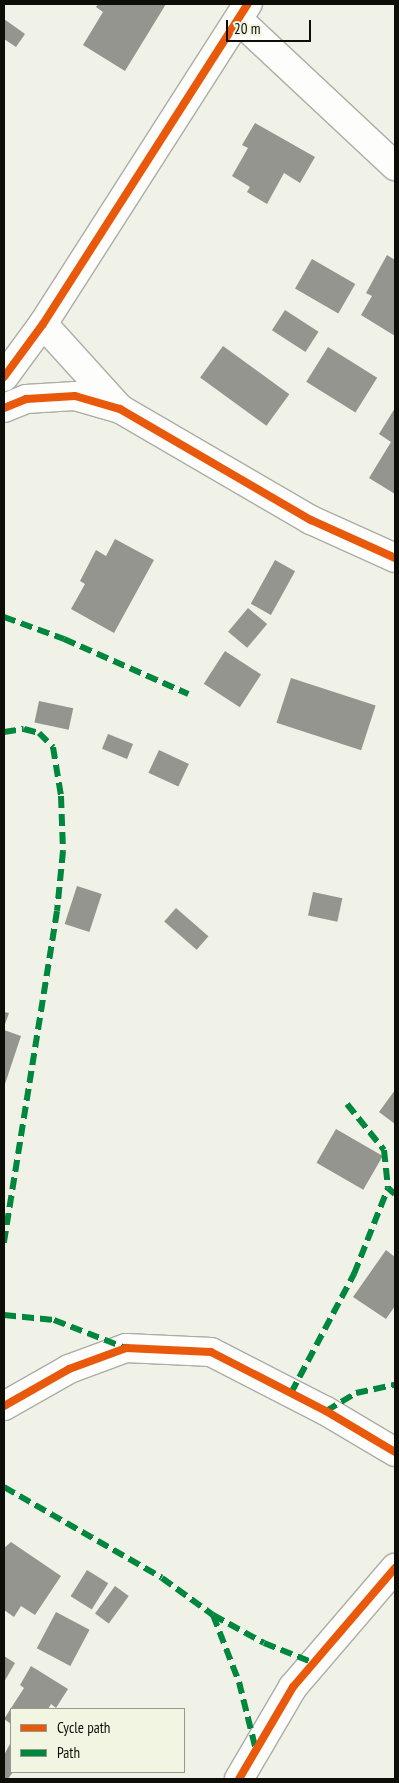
<!DOCTYPE html>
<style>
body{margin:0}
#map{position:relative;width:399px;height:1783px;overflow:hidden;background:#f0f1e7;font-family:"PT Sans Narrow",sans-serif}
div>[style]{position:absolute}
[style*='--x']{left:calc(var(--x)*1px);top:calc(var(--y)*1px);width:calc(var(--w)*1px);rotate:calc(var(--a)*1deg)}
.building>*{inset:0;background:#93958e;transform-origin:0 0}
.roads{filter:drop-shadow(1px 0 #acada6) drop-shadow(-1px 0 #acada6) drop-shadow(0 1px #acada6) drop-shadow(0 -1px #acada6)}
.street>*{height:28px;margin:-14px;padding:0 14px;transform-origin:14px;border-radius:14px;background:#fdfdfb}
.quiet>*{height:6px;margin-top:-3px;transform-origin:0;background:repeating-linear-gradient(90deg,#00873e 0 12px,transparent 0 18px)}
.cycleway>*{height:8px;margin:-4px;padding:0 4px;transform-origin:4px;border-radius:4px;background:#e8590c}
span{translate:-50% -50%;white-space:nowrap;text-align:center;line-height:1.15;-webkit-text-stroke:5px #f3f5e3;paint-order:stroke}
.frame{position:absolute;inset:0;border:5px solid #0d0e08;pointer-events:none}
.legend{position:absolute;left:10px;top:1708px;width:175px;height:65px;box-sizing:border-box;background:#f3f5e3;border:1px solid #97998b;margin:0;padding:6px 9px;list-style:none;font-size:15px;color:#0d0e08}
.legend li{display:flex;align-items:center;gap:10px;height:25px}
.legend b{width:25px;border:1px solid #97998b}
.scale{position:absolute;left:226px;top:20px;width:85px;height:22px;box-sizing:border-box;border:2px solid #0d0e08;border-top:0;padding-left:6px;font-size:15px;line-height:18px;white-space:nowrap;color:#0d0e08;-webkit-text-stroke:4px #f3f5e3;paint-order:stroke}
</style>
<div id="map">
<div class="building">
<i style="clip-path:polygon(98px 4px,166px 4px,125px 71px,83px 45px,103px 12px,96px 7px)"></i>
<i style="clip-path:polygon(4px 19px,25px 34px,16px 47px,4px 39px)"></i>
<i style="clip-path:polygon(255px 123px,315px 157px,300px 183px,284px 173px,267px 204px,247px 192px,250px 187px,232px 176px,248px 148px,242px 145px)"></i>
<i style="clip-path:polygon(387px 255px,395px 260px,395px 336px,361px 315px,372px 296px,366px 293px)"></i>
<i style="left:312px;top:259px;width:50px;height:34px;rotate:30deg"></i>
<i style="left:285px;top:310px;width:40px;height:24px;rotate:33deg"></i>
<i style="left:223px;top:346px;width:82px;height:39px;rotate:36deg"></i>
<i style="left:328px;top:347px;width:58px;height:41px;rotate:32deg"></i>
<i style="clip-path:polygon(395px 408px,395px 494px,369px 478px,391px 442px,379px 434px)"></i>
<i style="clip-path:polygon(115px 539px,154px 560px,114px 633px,71px 609px,85px 584px,80px 581px,96px 550px,106px 556px)"></i>
<i style="left:275px;top:560px;width:23px;height:50px;rotate:29deg"></i>
<i style="left:248px;top:608px;width:25px;height:31px;rotate:40deg"></i>
<i style="left:225px;top:651px;width:43px;height:39px;rotate:33deg"></i>
<i style="left:291px;top:678px;width:89px;height:47px;rotate:18deg"></i>
<i style="left:39px;top:701px;width:35px;height:22px;rotate:12deg"></i>
<i style="left:108px;top:734px;width:27px;height:16px;rotate:22deg"></i>
<i style="left:159px;top:750px;width:33px;height:25px;rotate:25deg"></i>
<i style="left:77px;top:886px;width:26px;height:40px;rotate:18deg"></i>
<i style="left:313px;top:892px;width:30px;height:24px;rotate:12deg"></i>
<i style="left:176px;top:908px;width:43px;height:18px;rotate:41deg"></i>
<i style="clip-path:polygon(4px 1012px,9px 1013px,4px 1027px)"></i>
<i style="clip-path:polygon(4px 1030px,21px 1036px,4px 1087px)"></i>
<i style="clip-path:polygon(395px 1090px,395px 1124px,379px 1112px)"></i>
<i style="left:336px;top:1129px;width:54px;height:39px;rotate:30deg"></i>
<i style="clip-path:polygon(386px 1250px,395px 1257px,395px 1306px,386px 1319px,353px 1297px)"></i>
<i style="clip-path:polygon(11px 1542px,61px 1576px,35px 1615px,21px 1606px,14px 1617px,4px 1610px,4px 1548px)"></i>
<i style="left:87px;top:1570px;width:25px;height:31px;rotate:32deg"></i>
<i style="left:115px;top:1586px;width:17px;height:34px;rotate:36deg"></i>
<i style="left:56px;top:1612px;width:38px;height:41px;rotate:28deg"></i>
<i style="clip-path:polygon(4px 1656px,15px 1663px,4px 1682px)"></i>
<i style="clip-path:polygon(31px 1666px,68px 1689px,56px 1708px,51px 1704px,48px 1709px,11px 1709px,11px 1724px,4px 1719px,24px 1688px,20px 1685px)"></i>
<i style="clip-path:polygon(11px 1742px,13px 1772px,8px 1779px,4px 1779px,4px 1755px)"></i>
</div>
<div class="roads">
<div class="street">
<i style="--x:239;--y:20;--w:214;--a:43.1"></i>
<i style="--x:43;--y:324;--w:115;--a:47.8"></i>
<i style="--x:4;--y:377;--w:66;--a:-53.7"></i>
<i style="--x:43;--y:324;--w:380;--a:-57.4"></i>
<i style="--x:4;--y:408;--w:24;--a:-22"></i>
<i style="--x:26;--y:399;--w:49;--a:-3.5"></i>
<i style="--x:75;--y:396;--w:47;--a:16.1"></i>
<i style="--x:120;--y:409;--w:221;--a:30.2"></i>
<i style="--x:311;--y:520;--w:92;--a:24.3"></i>
<i style="--x:4;--y:1406;--w:75;--a:-29.6"></i>
<i style="--x:69;--y:1369;--w:61;--a:-20.2"></i>
<i style="--x:126;--y:1348;--w:85;--a:2.7"></i>
<i style="--x:211;--y:1352;--w:129;--a:27.2"></i>
<i style="--x:326;--y:1411;--w:80;--a:30.7"></i>
<i style="--x:239;--y:1779;--w:107;--a:-59.6"></i>
<i style="--x:293;--y:1687;--w:157;--a:-49.4"></i>
</div>
</div>
<div class="quiet">
<i style="--x:4;--y:617;--w:64;--a:20.1"></i>
<i style="--x:64;--y:639;--w:136;--a:23.9"></i>
<i style="--x:4;--y:732;--w:20;--a:-9"></i>
<i style="--x:24;--y:729;--w:16;--a:15"></i>
<i style="--x:39;--y:733;--w:20;--a:45"></i>
<i style="--x:53;--y:747;--w:50;--a:80.7"></i>
<i style="--x:61;--y:796;--w:55;--a:87.9"></i>
<i style="--x:63;--y:851;--w:60;--a:95.7"></i>
<i style="--x:57;--y:911;--w:336;--a:99.1"></i>
<i style="--x:347;--y:1104;--w:59;--a:51.2"></i>
<i style="--x:384;--y:1150;--w:38;--a:84"></i>
<i style="--x:388;--y:1188;--w:9;--a:41"></i>
<i style="--x:4;--y:1315;--w:50;--a:5.7"></i>
<i style="--x:54;--y:1320;--w:77;--a:21.3"></i>
<i style="--x:291;--y:1393;--w:135;--a:-62.1"></i>
<i style="--x:354;--y:1274;--w:92;--a:-68.4"></i>
<i style="--x:326;--y:1411;--w:35;--a:-31"></i>
<i style="--x:356;--y:1393;--w:40;--a:-12"></i>
<i style="--x:4;--y:1487;--w:182;--a:29.9"></i>
<i style="--x:162;--y:1578;--w:63;--a:36"></i>
<i style="--x:213;--y:1615;--w:58;--a:28.8"></i>
<i style="--x:264;--y:1643;--w:54;--a:21.8"></i>
<i style="--x:213;--y:1615;--w:72;--a:68.8"></i>
<i style="--x:239;--y:1682;--w:70;--a:76"></i>
</div>
<div class="cycleway">
<i style="--x:4;--y:377;--w:66;--a:-53.7"></i>
<i style="--x:43;--y:324;--w:380;--a:-57.4"></i>
<i style="--x:4;--y:408;--w:24;--a:-22"></i>
<i style="--x:26;--y:399;--w:49;--a:-3.5"></i>
<i style="--x:75;--y:396;--w:47;--a:16.1"></i>
<i style="--x:120;--y:409;--w:221;--a:30.2"></i>
<i style="--x:311;--y:520;--w:92;--a:24.3"></i>
<i style="--x:4;--y:1406;--w:75;--a:-29.6"></i>
<i style="--x:69;--y:1369;--w:61;--a:-20.2"></i>
<i style="--x:126;--y:1348;--w:85;--a:2.7"></i>
<i style="--x:211;--y:1352;--w:129;--a:27.2"></i>
<i style="--x:326;--y:1411;--w:80;--a:30.7"></i>
<i style="--x:239;--y:1779;--w:107;--a:-59.6"></i>
<i style="--x:293;--y:1687;--w:157;--a:-49.4"></i>
</div>
<div class="frame"></div>
<ul class="legend">
<li><b style="height:6px;background:#e8590c"></b>Cycle path</li>
<li><b style="height:6px;background:#00873e"></b>Path</li>
</ul>
<div class="scale">20 m</div>
</div>
